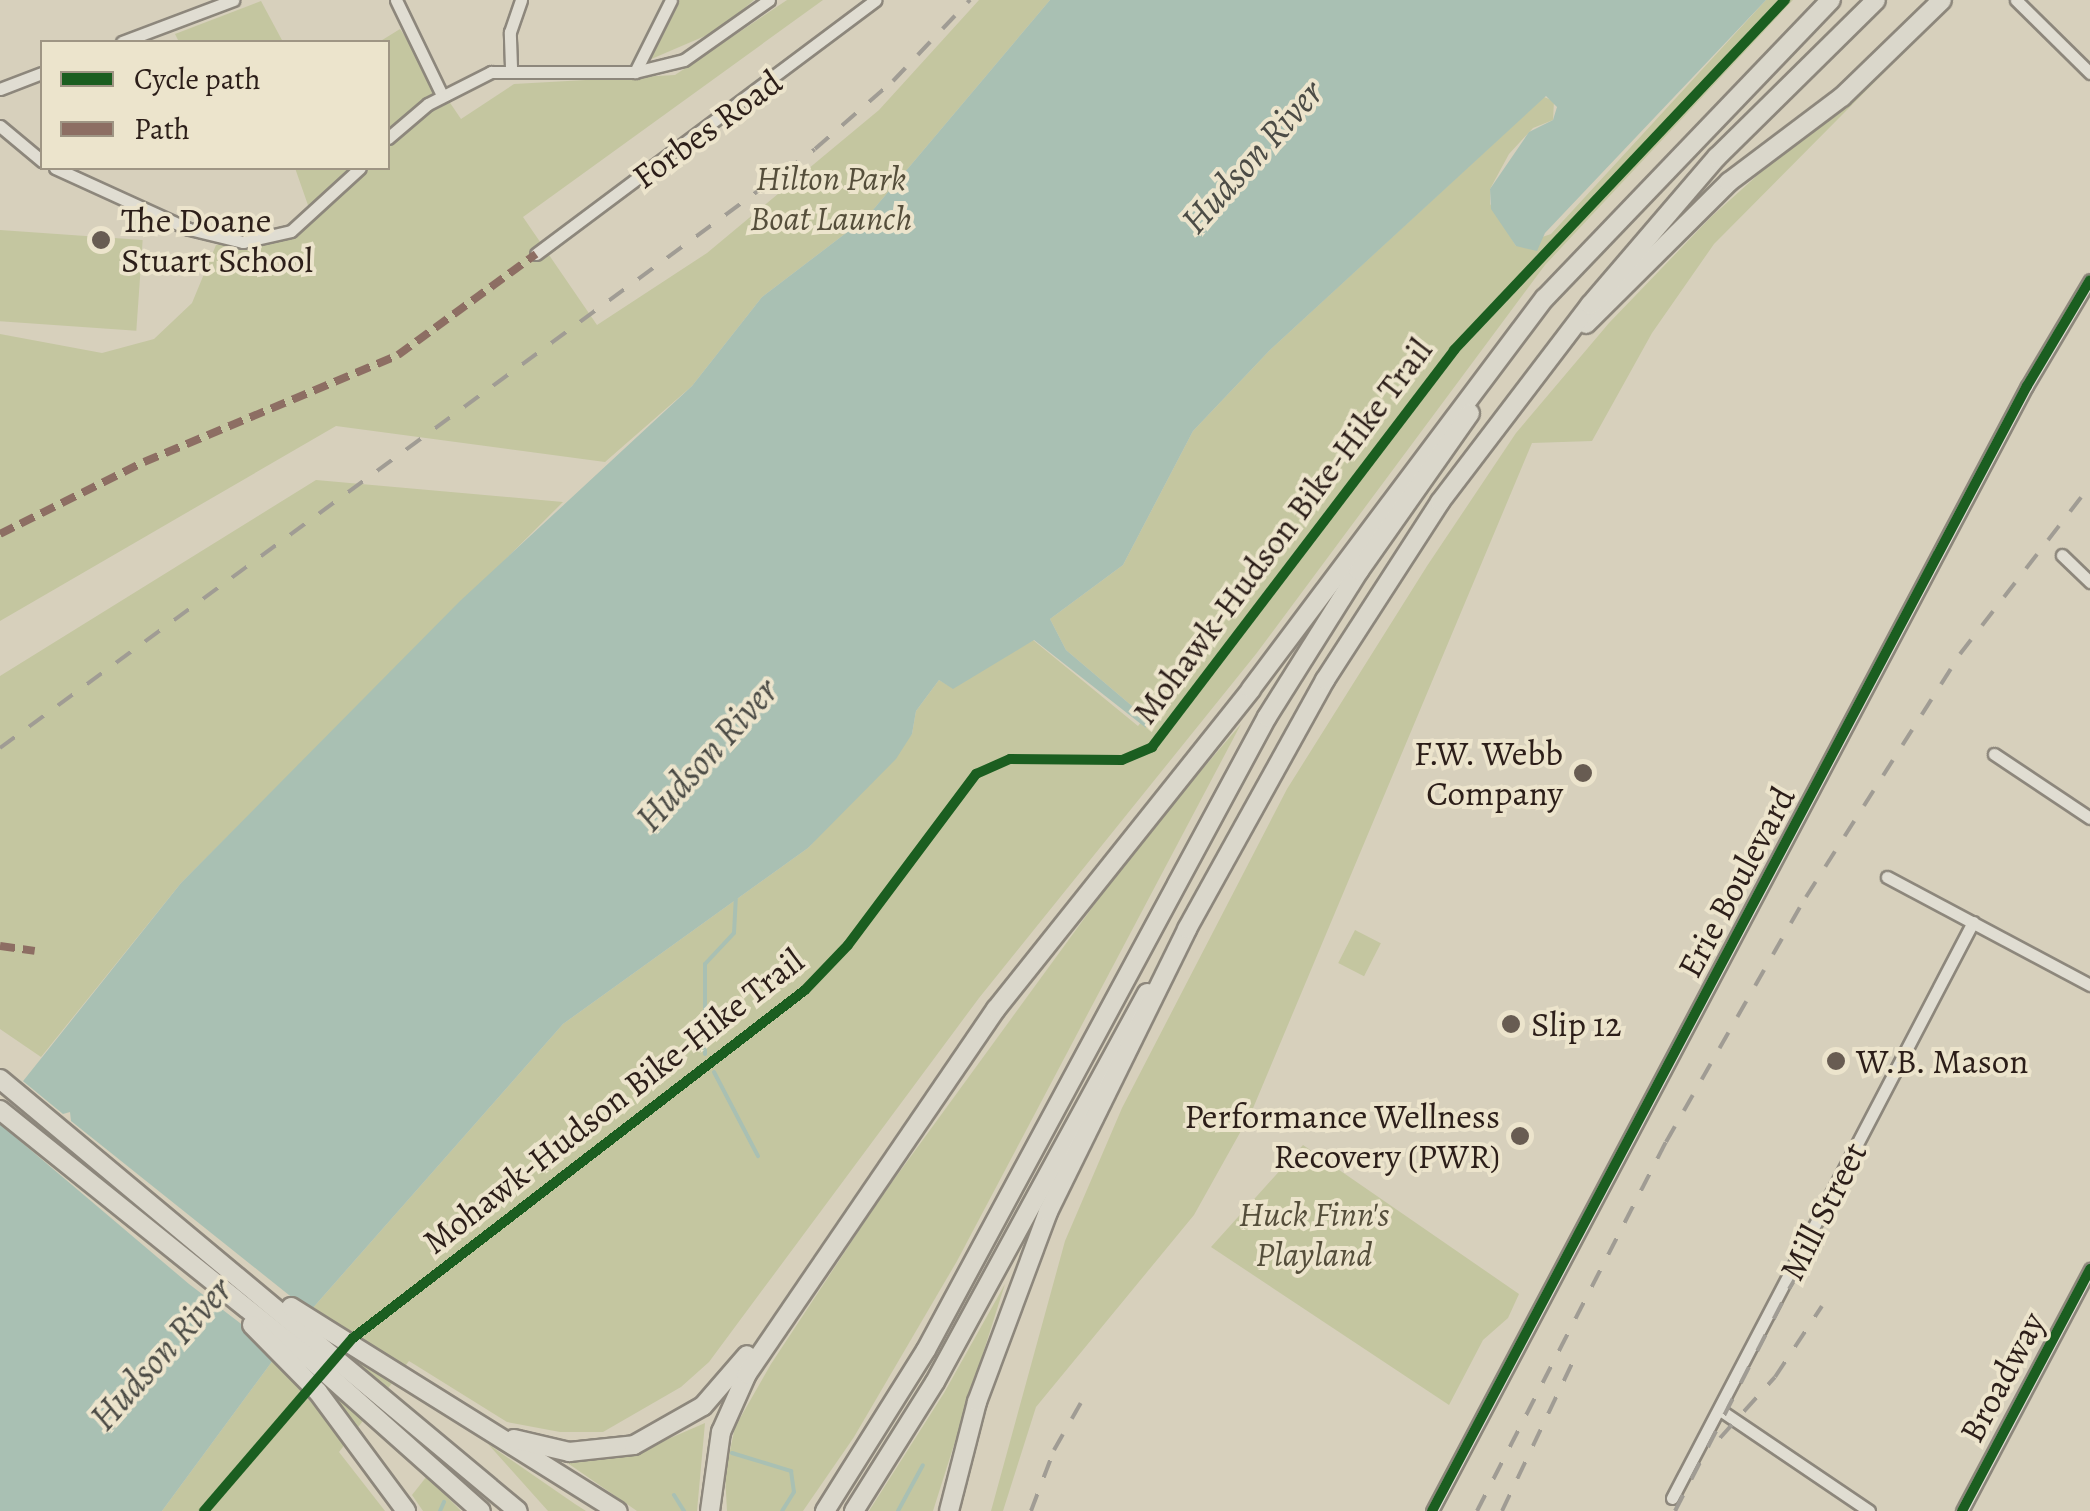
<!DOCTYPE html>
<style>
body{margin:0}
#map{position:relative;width:2090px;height:1511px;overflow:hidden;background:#d7d0bc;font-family:Alegreya,serif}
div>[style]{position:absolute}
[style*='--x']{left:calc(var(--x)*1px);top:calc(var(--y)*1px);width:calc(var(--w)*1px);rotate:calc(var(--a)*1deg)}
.green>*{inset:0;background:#c4c6a0;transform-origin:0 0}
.water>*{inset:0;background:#a9c0b3}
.pier>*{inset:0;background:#d7d0bc}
.stream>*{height:4px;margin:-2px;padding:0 2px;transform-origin:2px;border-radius:2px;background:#a9c0b3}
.roads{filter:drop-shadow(2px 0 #8d877c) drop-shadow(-2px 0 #8d877c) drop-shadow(0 2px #8d877c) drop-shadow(0 -2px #8d877c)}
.minor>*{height:11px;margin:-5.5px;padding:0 5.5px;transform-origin:5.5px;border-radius:5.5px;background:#e0ddd2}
.highway>*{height:18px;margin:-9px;padding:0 9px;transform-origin:9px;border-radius:9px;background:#dad7cb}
.rail>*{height:4px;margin-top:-2px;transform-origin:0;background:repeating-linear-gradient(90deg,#a09c94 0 18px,transparent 0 36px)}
.quiet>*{height:8px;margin-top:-4px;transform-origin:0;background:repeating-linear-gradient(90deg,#8d6e63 0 15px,transparent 0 23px)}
.cycleway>*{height:10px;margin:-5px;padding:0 5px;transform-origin:5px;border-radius:5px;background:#1b5e20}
.dots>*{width:28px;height:28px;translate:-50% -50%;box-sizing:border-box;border:5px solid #ece4cc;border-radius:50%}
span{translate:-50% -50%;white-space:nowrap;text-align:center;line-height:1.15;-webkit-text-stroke:8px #ece4cc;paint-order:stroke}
.street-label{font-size:35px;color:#2c1e19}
.park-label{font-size:35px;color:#554e3b;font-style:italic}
.poi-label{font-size:35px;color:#2c1e19}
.left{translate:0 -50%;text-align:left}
.right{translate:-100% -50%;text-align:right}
.water-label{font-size:38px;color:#4c4c46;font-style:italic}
.legend{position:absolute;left:40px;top:40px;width:350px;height:130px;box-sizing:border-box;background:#ece4cc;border:2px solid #9f9584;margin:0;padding:12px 18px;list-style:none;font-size:30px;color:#2c1e19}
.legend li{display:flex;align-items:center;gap:20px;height:50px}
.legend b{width:50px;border:2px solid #9f9584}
</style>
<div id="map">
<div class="green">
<i style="clip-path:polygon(679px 0,754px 0,719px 30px,649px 60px)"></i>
<i style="clip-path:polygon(787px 0,823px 0,523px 217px,597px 325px,707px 253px,879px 110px,979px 0,1050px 0,867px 217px,762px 297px,692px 386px,605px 462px,336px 426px,0 621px,0 334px,102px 353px,154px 339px,192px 303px,216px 245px,253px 242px,291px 225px,309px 208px,295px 168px,388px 168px,388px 42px,379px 42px,400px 29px,461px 119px,514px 84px,675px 75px)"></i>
<i style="clip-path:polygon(1766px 0,1793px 0,1545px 265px,1256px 654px,979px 998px,709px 1362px,681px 1387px,603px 1432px,560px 1432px,507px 1422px,409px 1361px,339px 1452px,385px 1511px,162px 1511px,304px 1318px,563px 1024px,808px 848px,912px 734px,916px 711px,939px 680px,953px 688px,1033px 640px,1138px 726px,1145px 717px,1066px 650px,1050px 619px,1123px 565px,1193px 431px,1269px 351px,1544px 97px,1554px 101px,1553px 120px,1533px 128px,1509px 154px,1490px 189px,1490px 204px,1516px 246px,1551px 234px)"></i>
<i style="clip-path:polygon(1956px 0,1714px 244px,1652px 333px,1592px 441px,1532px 443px,1251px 1113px,1194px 1215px,1036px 1407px,1003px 1511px,991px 1511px,1065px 1241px,1122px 1108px,1287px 789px,1427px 566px,1516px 433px,1609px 323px,1711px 217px,1780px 155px,1841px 112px)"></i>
<i style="clip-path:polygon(261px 1px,283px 42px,179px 42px,175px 34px)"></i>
<i style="left:0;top:230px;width:143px;height:91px;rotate:4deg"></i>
<i style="clip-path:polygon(316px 480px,563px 502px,181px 883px,41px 1057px,0 1029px,0 676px)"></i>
<i style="clip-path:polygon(1241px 724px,957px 1261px,854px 1437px,803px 1511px,727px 1511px,725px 1474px,735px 1427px,771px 1364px,879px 1200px,1140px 842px)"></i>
<i style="left:1355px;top:930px;width:29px;height:37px;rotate:27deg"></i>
<i style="clip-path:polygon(1303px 1145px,1519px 1294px,1508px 1318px,1483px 1340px,1449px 1405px,1211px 1247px)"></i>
<i style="clip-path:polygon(1005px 1284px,933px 1511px,869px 1511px,944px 1393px)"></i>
<i style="clip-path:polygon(705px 1423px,697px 1511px,637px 1511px,566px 1462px,629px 1456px)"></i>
<i style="clip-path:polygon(488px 1444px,575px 1504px,586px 1511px,548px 1511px)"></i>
<i style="clip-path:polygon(427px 1476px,461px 1511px,423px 1511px,412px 1495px)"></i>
</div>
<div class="water">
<i style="clip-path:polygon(1050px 0,1766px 0,1545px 233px,1537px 251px,1516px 246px,1491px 209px,1490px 189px,1529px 132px,1553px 120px,1557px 107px,1546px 96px,1269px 351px,1193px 431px,1123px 565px,1050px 619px,1066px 650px,1145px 717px,1146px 728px,1034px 640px,953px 689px,939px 680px,916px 711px,912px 734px,896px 759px,808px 848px,563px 1024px,304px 1318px,162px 1511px,0 1511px,0 1110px,181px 883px,460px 601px,692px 386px,762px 297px,867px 217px)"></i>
</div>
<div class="pier">
<i style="clip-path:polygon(18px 1077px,63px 1114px,70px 1112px,71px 1121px,314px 1315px,257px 1336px,189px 1284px,0 1124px,0 1102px)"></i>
</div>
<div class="stream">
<i style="--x:705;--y:1054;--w:90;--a:-90"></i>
<i style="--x:705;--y:964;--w:42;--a:-46.9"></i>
<i style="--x:734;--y:933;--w:34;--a:-87"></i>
<i style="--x:714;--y:1072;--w:95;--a:62.4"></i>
<i style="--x:732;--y:1453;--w:62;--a:17"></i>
<i style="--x:791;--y:1471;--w:21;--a:82"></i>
<i style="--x:794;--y:1492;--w:22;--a:122"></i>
<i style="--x:674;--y:1495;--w:19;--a:58"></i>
<i style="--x:440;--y:1511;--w:10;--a:-66"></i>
<i style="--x:898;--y:1511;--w:52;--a:-61.5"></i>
</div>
<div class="roads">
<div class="minor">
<i style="--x:396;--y:0;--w:106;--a:64.2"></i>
<i style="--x:2016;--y:0;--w:104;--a:44.6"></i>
<i style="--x:122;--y:42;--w:119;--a:-20.7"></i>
<i style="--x:511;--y:67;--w:35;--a:-92"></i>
<i style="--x:510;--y:32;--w:34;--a:-71"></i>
<i style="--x:635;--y:72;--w:80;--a:-63.4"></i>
<i style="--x:0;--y:89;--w:45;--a:-20.9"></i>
<i style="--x:0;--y:126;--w:55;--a:39.8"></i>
<i style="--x:388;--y:138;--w:52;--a:-40.4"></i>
<i style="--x:428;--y:104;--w:71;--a:-26.9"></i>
<i style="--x:491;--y:72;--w:144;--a:0"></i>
<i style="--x:635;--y:72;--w:50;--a:-13.8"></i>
<i style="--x:684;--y:60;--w:104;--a:-35.2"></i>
<i style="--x:55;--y:168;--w:147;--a:24.5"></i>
<i style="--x:189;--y:229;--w:56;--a:13.5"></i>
<i style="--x:243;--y:242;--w:49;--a:-12.9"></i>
<i style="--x:291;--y:231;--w:93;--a:-42.4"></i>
<i style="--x:536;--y:254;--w:424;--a:-36.8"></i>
<i style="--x:2062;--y:555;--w:39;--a:44"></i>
<i style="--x:1994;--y:754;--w:115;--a:33.7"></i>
<i style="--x:1887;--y:877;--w:230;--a:28"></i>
<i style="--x:1720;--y:1410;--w:180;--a:34.1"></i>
<i style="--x:1672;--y:1498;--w:650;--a:-62.41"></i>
<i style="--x:1432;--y:1511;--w:1273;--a:-62.13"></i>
<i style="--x:2027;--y:386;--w:123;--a:-59.3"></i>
<i style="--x:1962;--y:1511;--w:274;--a:-62.1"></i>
</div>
<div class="highway">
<i style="--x:1586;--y:324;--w:202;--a:-44.8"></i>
<i style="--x:1729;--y:182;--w:141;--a:-37"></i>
<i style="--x:1842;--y:97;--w:139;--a:-44.1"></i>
<i style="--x:0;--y:1079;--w:674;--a:39.83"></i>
<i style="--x:0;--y:1110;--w:396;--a:38.8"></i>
<i style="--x:309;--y:1358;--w:230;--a:41.7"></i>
<i style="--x:291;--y:1307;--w:385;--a:32"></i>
<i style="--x:252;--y:1325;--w:94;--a:45.4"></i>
<i style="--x:318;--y:1392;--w:148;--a:53.5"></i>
<i style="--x:514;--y:1439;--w:57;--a:13.3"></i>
<i style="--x:569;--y:1452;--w:65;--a:-6.1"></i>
<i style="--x:634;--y:1445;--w:79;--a:-29.5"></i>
<i style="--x:703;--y:1406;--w:67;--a:-49.2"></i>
<i style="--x:710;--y:1511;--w:80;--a:-82.1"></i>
<i style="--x:721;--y:1432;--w:64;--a:-65.9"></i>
<i style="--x:747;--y:1374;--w:442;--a:-55.7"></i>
<i style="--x:996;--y:1009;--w:409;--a:-51.4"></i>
<i style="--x:1251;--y:689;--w:489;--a:-53.1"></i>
<i style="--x:1545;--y:298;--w:413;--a:-46.2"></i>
<i style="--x:825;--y:1511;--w:190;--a:-57.9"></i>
<i style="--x:926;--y:1350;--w:719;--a:-61.69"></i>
<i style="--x:1267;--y:717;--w:173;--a:-57.8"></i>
<i style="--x:1359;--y:571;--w:193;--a:-54.9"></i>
<i style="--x:854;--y:1511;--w:152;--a:-57.9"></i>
<i style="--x:935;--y:1382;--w:443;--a:-61.4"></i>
<i style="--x:949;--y:1511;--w:113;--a:-75.6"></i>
<i style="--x:977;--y:1402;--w:203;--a:-69.5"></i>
<i style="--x:1048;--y:1212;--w:315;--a:-63.8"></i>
<i style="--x:1187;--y:929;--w:285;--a:-61"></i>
<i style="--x:1325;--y:680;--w:212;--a:-57.1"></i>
<i style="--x:1440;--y:502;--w:248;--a:-52.7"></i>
<i style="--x:1590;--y:305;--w:195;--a:-49.4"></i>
<i style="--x:1717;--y:157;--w:223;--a:-44.6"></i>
</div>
</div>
<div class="rail">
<i style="--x:0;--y:748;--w:1011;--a:-36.31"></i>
<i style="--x:815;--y:149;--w:103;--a:-41.1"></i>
<i style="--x:893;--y:81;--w:112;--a:-46.5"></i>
<i style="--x:1720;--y:1438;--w:82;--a:-48"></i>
<i style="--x:1775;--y:1377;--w:85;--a:-56.5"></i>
<i style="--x:1031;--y:1511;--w:65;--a:-69.3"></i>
<i style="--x:1054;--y:1450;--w:56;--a:-60.3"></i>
<i style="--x:1477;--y:1511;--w:415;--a:-62.9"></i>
<i style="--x:1666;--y:1142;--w:282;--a:-60.3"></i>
<i style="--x:1806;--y:897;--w:288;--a:-57.6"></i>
<i style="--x:1960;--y:654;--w:212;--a:-52.3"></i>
<i style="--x:1502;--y:1511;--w:170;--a:-64.6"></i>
<i style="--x:1675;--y:1511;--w:250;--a:-62.8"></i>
<i style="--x:1789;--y:1289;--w:83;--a:-58.8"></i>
</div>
<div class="quiet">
<i style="--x:0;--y:534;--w:161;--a:-26.6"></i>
<i style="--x:144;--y:462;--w:276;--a:-22.8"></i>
<i style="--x:398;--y:355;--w:171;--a:-36.2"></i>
<i style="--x:0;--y:946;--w:35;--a:8"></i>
</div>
<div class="cycleway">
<i style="--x:204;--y:1511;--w:228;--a:-49.3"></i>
<i style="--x:353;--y:1338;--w:570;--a:-37.59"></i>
<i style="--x:805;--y:990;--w:62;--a:-46.3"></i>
<i style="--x:848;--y:945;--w:214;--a:-53.2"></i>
<i style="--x:976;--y:774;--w:37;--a:-24"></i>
<i style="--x:1010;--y:759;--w:112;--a:0.5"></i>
<i style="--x:1122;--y:760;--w:33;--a:-23"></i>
<i style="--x:1152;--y:747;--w:499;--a:-52.7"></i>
<i style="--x:1454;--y:350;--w:482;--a:-46.6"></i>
<i style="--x:1432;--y:1511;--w:1273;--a:-62.13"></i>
<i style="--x:2027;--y:386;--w:123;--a:-59.3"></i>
<i style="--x:1962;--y:1511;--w:274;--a:-62.1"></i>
</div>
<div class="dots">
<i style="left:101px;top:240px;background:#685c52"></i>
<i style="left:1583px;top:773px;background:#685c52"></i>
<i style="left:1511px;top:1024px;background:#685c52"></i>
<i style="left:1836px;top:1061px;background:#685c52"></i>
<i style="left:1520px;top:1136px;background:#685c52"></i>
</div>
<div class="street-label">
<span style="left:707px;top:129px;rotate:-36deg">Forbes Road</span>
<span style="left:1282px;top:531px;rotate:-53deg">Mohawk-Hudson Bike-Hike Trail</span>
<span style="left:1736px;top:882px;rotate:-62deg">Erie Boulevard</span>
<span style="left:613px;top:1101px;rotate:-38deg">Mohawk-Hudson Bike-Hike Trail</span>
<span style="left:1823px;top:1211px;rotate:-63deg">Mill Street</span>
<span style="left:2002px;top:1377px;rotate:-62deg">Broadway</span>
</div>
<div class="park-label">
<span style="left:831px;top:198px">Hilton Park<br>Boat Launch</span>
<span style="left:1314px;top:1234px">Huck Finn's<br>Playland</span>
</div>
<div class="poi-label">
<span class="left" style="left:121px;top:240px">The Doane<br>Stuart School</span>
<span class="right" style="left:1563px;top:773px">F.W. Webb<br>Company</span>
<span class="left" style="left:1531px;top:1024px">Slip 12</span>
<span class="left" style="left:1856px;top:1061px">W.B. Mason</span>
<span class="right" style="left:1500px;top:1136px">Performance Wellness<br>Recovery (PWR)</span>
</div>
<div class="water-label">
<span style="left:1252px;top:157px;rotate:-48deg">Hudson River</span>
<span style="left:707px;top:755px;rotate:-48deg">Hudson River</span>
<span style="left:161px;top:1354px;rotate:-48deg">Hudson River</span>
</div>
<ul class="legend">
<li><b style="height:12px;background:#1b5e20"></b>Cycle path</li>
<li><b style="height:12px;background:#8d6e63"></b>Path</li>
</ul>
</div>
